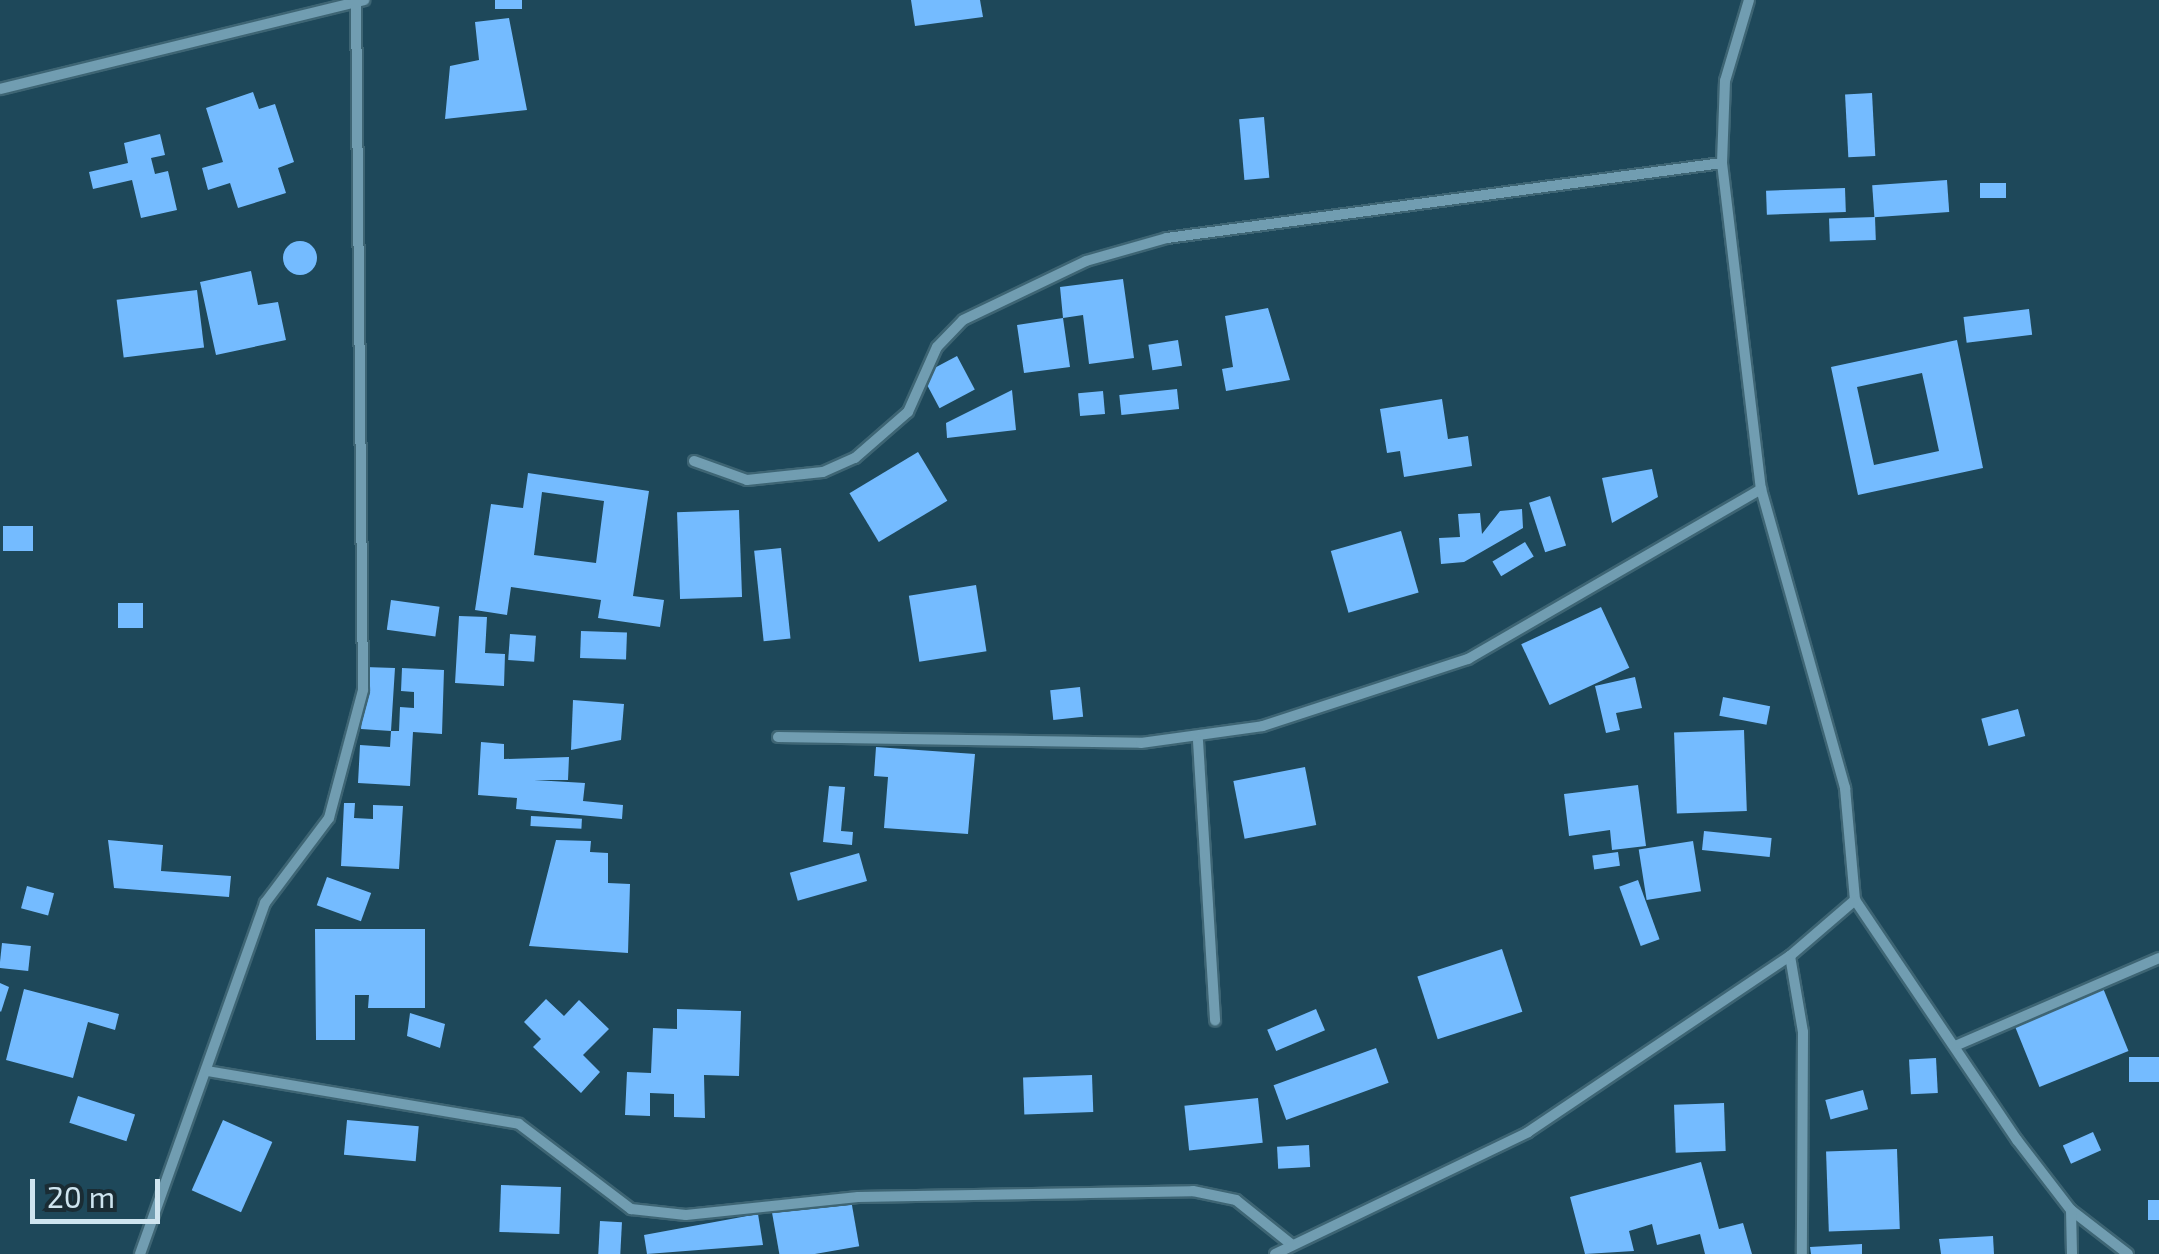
<!DOCTYPE html>
<style>
body{margin:0}
#map{position:relative;width:2159px;height:1254px;overflow:hidden;background:#1e485a;font-family:"Exo 2",sans-serif}
div>[style]{position:absolute}
[style*='--x']{left:calc(var(--x)*1px);top:calc(var(--y)*1px);width:calc(var(--w)*1px);rotate:calc(var(--a)*1deg)}
.building>*{inset:0;background:#74bbff;transform-origin:0 0}
.round{border-radius:50%}
.roads{filter:drop-shadow(2px 0 #3e6574) drop-shadow(-2px 0 #3e6574) drop-shadow(0 2px #3e6574) drop-shadow(0 -2px #3e6574)}
.street>*{height:10px;margin:-5px;padding:0 5px;transform-origin:5px;border-radius:5px;background:#719db1}
span{translate:-50% -50%;white-space:nowrap;text-align:center;line-height:1.15;-webkit-text-stroke:10px #1a2c34;paint-order:stroke}
.scale{position:absolute;left:30px;top:1179px;width:130px;height:45px;box-sizing:border-box;border:5px solid #cee4ef;border-top:0;padding-left:12px;font-size:30px;line-height:35px;white-space:nowrap;color:#cee4ef;-webkit-text-stroke:8px #1a2c34;paint-order:stroke}
</style>
<div id="map">
<div class="building">
<i style="left:495px;top:0;width:27px;height:9px"></i>
<i style="clip-path:polygon(911px 0,980px 0,983px 17px,915px 26px)"></i>
<i style="clip-path:polygon(509px 18px,527px 110px,445px 119px,450px 66px,479px 60px,475px 22px)"></i>
<i style="clip-path:polygon(253px 92px,259px 109px,275px 104px,294px 162px,278px 168px,286px 193px,238px 208px,230px 183px,208px 190px,202px 168px,223px 162px,206px 108px)"></i>
<i style="left:1872px;top:93px;width:63px;height:27px;rotate:87deg"></i>
<i style="left:1264px;top:117px;width:61px;height:25px;rotate:85deg"></i>
<i style="clip-path:polygon(160px 134px,165px 155px,151px 158px,155px 174px,168px 171px,177px 210px,141px 218px,132px 180px,93px 189px,89px 172px,128px 163px,124px 143px)"></i>
<i style="left:1947px;top:180px;width:32px;height:75px;rotate:86deg"></i>
<i style="left:1980px;top:183px;width:26px;height:15px"></i>
<i style="left:1845px;top:188px;width:24px;height:79px;rotate:88deg"></i>
<i style="left:1875px;top:217px;width:23px;height:46px;rotate:88deg"></i>
<i class="round" style="left:283px;top:241px;width:34px;height:34px"></i>
<i style="clip-path:polygon(251px 271px,258px 305px,278px 302px,286px 340px,216px 355px,200px 282px)"></i>
<i style="clip-path:polygon(1123px 279px,1134px 358px,1089px 364px,1083px 315px,1063px 318px,1070px 367px,1024px 373px,1017px 325px,1063px 318px,1060px 287px)"></i>
<i style="left:197px;top:290px;width:58px;height:81px;rotate:83deg"></i>
<i style="clip-path:polygon(1268px 308px,1290px 380px,1226px 391px,1222px 369px,1233px 367px,1225px 316px)"></i>
<i style="left:2029px;top:309px;width:26px;height:66px;rotate:83deg"></i>
<i style="left:1178px;top:340px;width:26px;height:30px;rotate:81deg"></i>
<i style="clip-path:polygon(evenodd,1957px 340px,1983px 468px,1858px 495px,1831px 367px,1957px 340px,1922px 373px,1939px 451px,1874px 465px,1857px 387px,1922px 373px)"></i>
<i style="left:957px;top:356px;width:38px;height:40px;rotate:62deg"></i>
<i style="left:1177px;top:389px;width:20px;height:58px;rotate:84deg"></i>
<i style="clip-path:polygon(1012px 390px,1016px 430px,947px 438px,946px 423px)"></i>
<i style="left:1103px;top:391px;width:23px;height:25px;rotate:85deg"></i>
<i style="clip-path:polygon(1442px 399px,1448px 439px,1468px 436px,1472px 466px,1404px 477px,1400px 451px,1387px 453px,1380px 409px)"></i>
<i style="left:918px;top:452px;width:57px;height:80px;rotate:59deg"></i>
<i style="clip-path:polygon(1652px 469px,1658px 497px,1612px 523px,1602px 478px)"></i>
<i style="clip-path:polygon(evenodd,528px 473px,649px 491px,633px 596px,664px 600px,660px 627px,598px 618px,601px 600px,511px 587px,507px 615px,475px 610px,491px 504px,523px 508px,528px 473px,542px 492px,604px 501px,596px 563px,534px 555px,542px 492px)"></i>
<i style="left:1550px;top:496px;width:52px;height:22px;rotate:72deg"></i>
<i style="clip-path:polygon(1522px 509px,1523px 528px,1464px 562px,1441px 564px,1439px 538px,1460px 537px,1458px 514px,1480px 513px,1482px 534px,1500px 511px)"></i>
<i style="left:739px;top:510px;width:87px;height:62px;rotate:88deg"></i>
<i style="left:3px;top:526px;width:30px;height:25px"></i>
<i style="left:1401px;top:531px;width:64px;height:73px;rotate:74deg"></i>
<i style="left:1525px;top:542px;width:17px;height:38px;rotate:59deg"></i>
<i style="left:781px;top:548px;width:91px;height:27px;rotate:84deg"></i>
<i style="left:976px;top:585px;width:67px;height:68px;rotate:81deg"></i>
<i style="left:391px;top:600px;width:49px;height:30px;rotate:8deg"></i>
<i style="left:118px;top:603px;width:25px;height:25px"></i>
<i style="left:1601px;top:607px;width:67px;height:88px;rotate:65deg"></i>
<i style="clip-path:polygon(459px 616px,487px 617px,485px 653px,505px 654px,504px 686px,455px 683px)"></i>
<i style="left:581px;top:631px;width:46px;height:27px;rotate:2deg"></i>
<i style="left:510px;top:634px;width:26px;height:26px;rotate:4deg"></i>
<i style="clip-path:polygon(365px 667px,395px 668px,391px 731px,399px 731px,400px 707px,414px 708px,414px 692px,401px 691px,402px 668px,444px 670px,442px 734px,413px 732px,410px 786px,358px 783px,360px 745px,390px 747px,391px 731px,361px 729px)"></i>
<i style="clip-path:polygon(1635px 677px,1642px 708px,1616px 713px,1620px 730px,1606px 733px,1595px 686px)"></i>
<i style="left:1080px;top:687px;width:30px;height:30px;rotate:84deg"></i>
<i style="left:1723px;top:697px;width:48px;height:19px;rotate:11deg"></i>
<i style="clip-path:polygon(573px 700px,624px 704px,621px 740px,571px 750px)"></i>
<i style="left:2018px;top:709px;width:28px;height:38px;rotate:75deg"></i>
<i style="left:1744px;top:730px;width:81px;height:70px;rotate:88deg"></i>
<i style="clip-path:polygon(481px 742px,504px 744px,504px 759px,569px 757px,568px 780px,534px 780px,585px 783px,583px 801px,623px 805px,622px 819px,516px 809px,517px 798px,478px 795px)"></i>
<i style="clip-path:polygon(876px 747px,975px 754px,968px 834px,884px 828px,888px 777px,874px 776px)"></i>
<i style="left:1305px;top:767px;width:59px;height:73px;rotate:79deg"></i>
<i style="clip-path:polygon(1638px 785px,1646px 846px,1612px 850px,1610px 830px,1569px 836px,1564px 794px)"></i>
<i style="clip-path:polygon(829px 786px,845px 787px,841px 831px,853px 832px,852px 845px,823px 842px)"></i>
<i style="clip-path:polygon(344px 803px,355px 803px,354px 818px,373px 819px,373px 805px,403px 806px,399px 869px,341px 866px)"></i>
<i style="left:531px;top:816px;width:51px;height:10px;rotate:3deg"></i>
<i style="left:1704px;top:831px;width:68px;height:19px;rotate:6deg"></i>
<i style="clip-path:polygon(108px 840px,163px 845px,161px 871px,231px 876px,229px 897px,114px 888px)"></i>
<i style="clip-path:polygon(556px 840px,591px 841px,590px 852px,608px 853px,608px 883px,630px 884px,628px 953px,529px 946px)"></i>
<i style="left:1693px;top:841px;width:51px;height:55px;rotate:81deg"></i>
<i style="left:1618px;top:852px;width:14px;height:26px;rotate:82deg"></i>
<i style="left:859px;top:853px;width:29px;height:72px;rotate:74deg"></i>
<i style="left:327px;top:877px;width:47px;height:30px;rotate:20deg"></i>
<i style="left:1638px;top:880px;width:63px;height:20px;rotate:70deg"></i>
<i style="left:27px;top:886px;width:28px;height:23px;rotate:15deg"></i>
<i style="clip-path:polygon(315px 929px,425px 929px,425px 1008px,368px 1008px,369px 995px,355px 995px,355px 1040px,316px 1040px)"></i>
<i style="left:2px;top:943px;width:29px;height:25px;rotate:6deg"></i>
<i style="left:1502px;top:949px;width:66px;height:89px;rotate:72deg"></i>
<i style="clip-path:polygon(0 983px,9px 987px,1px 1012px,0 1011px)"></i>
<i style="left:2103px;top:988px;width:68px;height:96px;rotate:68deg"></i>
<i style="clip-path:polygon(24px 989px,119px 1014px,115px 1030px,88px 1022px,73px 1078px,6px 1060px)"></i>
<i style="clip-path:polygon(546px 999px,564px 1016px,579px 1000px,609px 1029px,583px 1055px,600px 1072px,581px 1093px,533px 1047px,541px 1039px,524px 1022px)"></i>
<i style="clip-path:polygon(677px 1009px,741px 1011px,739px 1076px,704px 1075px,705px 1118px,674px 1117px,674px 1094px,650px 1093px,650px 1116px,625px 1115px,627px 1072px,651px 1073px,653px 1028px,677px 1029px)"></i>
<i style="left:1316px;top:1009px;width:23px;height:53px;rotate:67deg"></i>
<i style="clip-path:polygon(410px 1013px,445px 1024px,440px 1048px,407px 1036px)"></i>
<i style="left:1376px;top:1048px;width:37px;height:109px;rotate:70deg"></i>
<i style="left:2159px;top:1057px;width:25px;height:30px;rotate:90deg"></i>
<i style="left:1936px;top:1058px;width:35px;height:27px;rotate:87deg"></i>
<i style="left:1092px;top:1075px;width:37px;height:69px;rotate:88deg"></i>
<i style="left:1863px;top:1090px;width:20px;height:39px;rotate:75deg"></i>
<i style="left:78px;top:1096px;width:60px;height:28px;rotate:18deg"></i>
<i style="left:1258px;top:1098px;width:45px;height:74px;rotate:84deg"></i>
<i style="left:1724px;top:1103px;width:48px;height:50px;rotate:88deg"></i>
<i style="left:223px;top:1120px;width:54px;height:77px;rotate:24deg"></i>
<i style="left:347px;top:1120px;width:72px;height:35px;rotate:5deg"></i>
<i style="left:2093px;top:1132px;width:20px;height:33px;rotate:66deg"></i>
<i style="left:1309px;top:1145px;width:22px;height:32px;rotate:87deg"></i>
<i style="left:1897px;top:1149px;width:80px;height:71px;rotate:88deg"></i>
<i style="clip-path:polygon(1701px 1162px,1719px 1229px,1743px 1223px,1752px 1254px,1705px 1254px,1700px 1234px,1657px 1245px,1652px 1224px,1629px 1231px,1634px 1251px,1585px 1254px,1570px 1197px)"></i>
<i style="left:501px;top:1185px;width:60px;height:47px;rotate:2deg"></i>
<i style="left:850px;top:1194px;width:53px;height:80px;rotate:80deg"></i>
<i style="left:2148px;top:1200px;width:11px;height:20px"></i>
<i style="clip-path:polygon(758px 1214px,763px 1245px,647px 1254px,644px 1235px)"></i>
<i style="left:600px;top:1221px;width:22px;height:33px;rotate:3deg"></i>
<i style="clip-path:polygon(1993px 1236px,1994px 1254px,1941px 1254px,1939px 1239px)"></i>
<i style="clip-path:polygon(1862px 1244px,1862px 1254px,1811px 1254px,1810px 1247px)"></i>
</div>
<div class="roads">
<div class="street">
<i style="--x:1749;--y:0;--w:84;--a:106.5"></i>
<i style="--x:1725;--y:81;--w:82;--a:92.1"></i>
<i style="--x:1722;--y:163;--w:328;--a:83.2"></i>
<i style="--x:1761;--y:489;--w:311;--a:74.3"></i>
<i style="--x:1845;--y:788;--w:112;--a:84.9"></i>
<i style="--x:1855;--y:900;--w:290;--a:56"></i>
<i style="--x:2017;--y:1140;--w:88;--a:52.4"></i>
<i style="--x:2071;--y:1210;--w:72;--a:37.7"></i>
<i style="--x:0;--y:89;--w:375;--a:-13.7"></i>
<i style="--x:694;--y:461;--w:56;--a:19.7"></i>
<i style="--x:747;--y:480;--w:76;--a:-6"></i>
<i style="--x:823;--y:472;--w:35;--a:-24"></i>
<i style="--x:855;--y:458;--w:70;--a:-41"></i>
<i style="--x:908;--y:412;--w:71;--a:-66"></i>
<i style="--x:937;--y:347;--w:37;--a:-46"></i>
<i style="--x:963;--y:320;--w:136;--a:-25.6"></i>
<i style="--x:1086;--y:261;--w:84;--a:-15.9"></i>
<i style="--x:1167;--y:238;--w:560;--a:-7.7"></i>
<i style="--x:778;--y:737;--w:363;--a:0.9"></i>
<i style="--x:1141;--y:743;--w:123;--a:-7.9"></i>
<i style="--x:1263;--y:726;--w:216;--a:-18.1"></i>
<i style="--x:1468;--y:659;--w:339;--a:-30.1"></i>
<i style="--x:1198;--y:741;--w:280;--a:86.5"></i>
<i style="--x:1790;--y:956;--w:77;--a:80.3"></i>
<i style="--x:1803;--y:1032;--w:222;--a:90.3"></i>
<i style="--x:1955;--y:1046;--w:222;--a:-23.3"></i>
<i style="--x:207;--y:1071;--w:316;--a:9.6"></i>
<i style="--x:519;--y:1124;--w:141;--a:37.2"></i>
<i style="--x:631;--y:1209;--w:55;--a:6.2"></i>
<i style="--x:686;--y:1215;--w:173;--a:-6"></i>
<i style="--x:858;--y:1197;--w:335;--a:-1"></i>
<i style="--x:1193;--y:1191;--w:44;--a:11.8"></i>
<i style="--x:1236;--y:1200;--w:70;--a:38.7"></i>
<i style="--x:2071;--y:1210;--w:44;--a:88.7"></i>
<i style="--x:140;--y:1254;--w:373;--a:-70.4"></i>
<i style="--x:265;--y:903;--w:106;--a:-53"></i>
<i style="--x:329;--y:818;--w:132;--a:-75.1"></i>
<i style="--x:363;--y:690;--w:690;--a:-90.58"></i>
<i style="--x:1275;--y:1254;--w:281;--a:-25.7"></i>
<i style="--x:1528;--y:1132;--w:316;--a:-33.9"></i>
<i style="--x:1790;--y:956;--w:86;--a:-40.7"></i>
</div>
</div>
<div class="scale">20 m</div>
</div>
